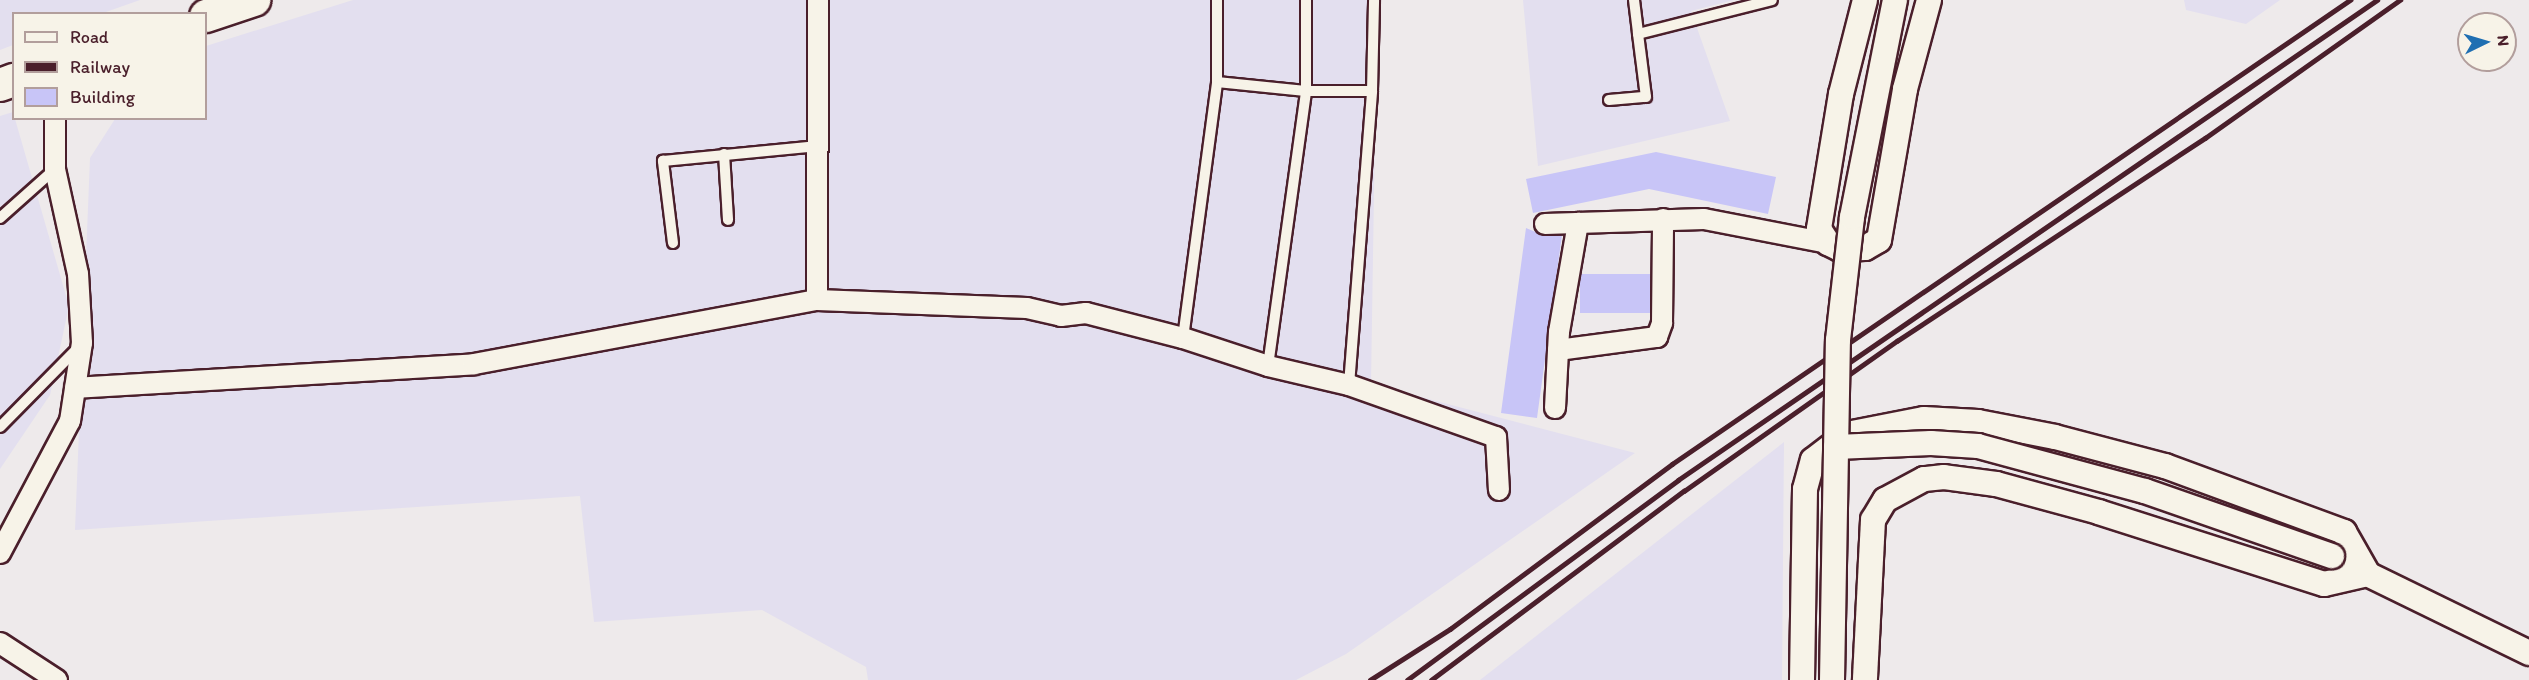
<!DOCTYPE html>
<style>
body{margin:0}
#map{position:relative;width:2529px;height:680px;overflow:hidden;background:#eeeaeb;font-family:Itim,sans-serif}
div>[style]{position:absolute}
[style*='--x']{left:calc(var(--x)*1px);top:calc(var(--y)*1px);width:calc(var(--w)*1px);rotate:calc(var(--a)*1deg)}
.built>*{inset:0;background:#e3dfef}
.building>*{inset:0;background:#c8c5f7;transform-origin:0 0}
.roads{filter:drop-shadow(2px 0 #4a1f2b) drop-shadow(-2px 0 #4a1f2b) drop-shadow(0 2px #4a1f2b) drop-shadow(0 -2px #4a1f2b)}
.service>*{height:10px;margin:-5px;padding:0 5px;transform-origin:5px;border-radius:5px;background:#f7f3e8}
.minor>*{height:20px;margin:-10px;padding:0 10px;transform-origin:10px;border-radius:10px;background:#f7f3e8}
.tertiary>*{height:24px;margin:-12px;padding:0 12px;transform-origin:12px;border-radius:12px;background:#f7f3e8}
.primary>*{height:32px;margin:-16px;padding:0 16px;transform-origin:16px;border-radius:16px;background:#f7f3e8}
.rail>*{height:4.5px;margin:-2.25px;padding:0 2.25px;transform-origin:2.25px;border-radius:2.25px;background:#4a1f2b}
.bridges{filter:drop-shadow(2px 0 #4a1f2b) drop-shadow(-2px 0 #4a1f2b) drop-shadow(0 2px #4a1f2b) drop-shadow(0 -2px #4a1f2b)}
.tertiary-bridge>*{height:24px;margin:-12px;padding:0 12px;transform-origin:12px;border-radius:12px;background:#f7f3e8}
span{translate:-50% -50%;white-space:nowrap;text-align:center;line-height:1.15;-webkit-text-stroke:5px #f7f3e8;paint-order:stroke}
.legend{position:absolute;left:12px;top:12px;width:195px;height:108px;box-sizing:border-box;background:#f7f3e8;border:2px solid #b29e9c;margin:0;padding:8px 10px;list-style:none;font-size:18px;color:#4a1f2b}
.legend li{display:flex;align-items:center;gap:12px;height:30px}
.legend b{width:30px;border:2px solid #b29e9c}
.north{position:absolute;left:2457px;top:12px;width:60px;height:60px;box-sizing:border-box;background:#f7f3e8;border:2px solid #b29e9c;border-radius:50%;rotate:85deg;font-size:16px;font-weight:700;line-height:24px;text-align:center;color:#4a1f2b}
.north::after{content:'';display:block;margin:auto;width:21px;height:27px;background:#1f6fb2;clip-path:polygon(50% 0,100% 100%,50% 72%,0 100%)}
</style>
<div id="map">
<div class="built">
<i style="clip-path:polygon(0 0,140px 0,103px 13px,14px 14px,13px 45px,0 50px)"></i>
<i style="clip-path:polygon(353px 0,1377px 0,1371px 384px,1635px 453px,1346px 654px,1296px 680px,868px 680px,866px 667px,762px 610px,594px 622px,580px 496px,75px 530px,90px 158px,115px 119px,206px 118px,206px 46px)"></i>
<i style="clip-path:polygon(1523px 0,1734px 0,1691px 11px,1730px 121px,1538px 166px)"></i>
<i style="clip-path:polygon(2184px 0,2280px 0,2246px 24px,2186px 10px)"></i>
<i style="clip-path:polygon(13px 112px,69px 306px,50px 395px,0 469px,0 116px)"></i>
<i style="clip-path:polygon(1784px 442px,1782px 680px,1480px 680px)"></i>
</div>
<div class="building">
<i style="clip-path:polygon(1656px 152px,1776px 177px,1768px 214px,1649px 189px,1533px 213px,1526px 179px)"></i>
<i style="clip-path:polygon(1526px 228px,1545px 236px,1562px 235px,1537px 418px,1501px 413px)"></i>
<i style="left:1650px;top:274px;width:39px;height:70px;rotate:90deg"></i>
</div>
<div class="roads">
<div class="service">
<i style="--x:1634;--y:0;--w:34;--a:83"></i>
<i style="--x:1638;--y:34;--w:138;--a:-14.2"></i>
<i style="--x:1217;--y:82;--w:89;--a:5.8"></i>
<i style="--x:1306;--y:91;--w:66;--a:0"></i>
<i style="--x:1609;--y:100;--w:37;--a:-5"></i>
<i style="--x:1646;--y:97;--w:64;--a:-97.2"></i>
<i style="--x:724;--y:154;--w:66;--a:86.5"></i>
<i style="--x:0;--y:218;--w:74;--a:-41.7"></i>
<i style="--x:673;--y:243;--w:83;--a:-97"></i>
<i style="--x:663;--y:161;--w:156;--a:-5.5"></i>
<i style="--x:1183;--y:338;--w:258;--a:-82.4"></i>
<i style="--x:1217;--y:82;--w:82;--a:-90"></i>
<i style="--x:1268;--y:366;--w:278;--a:-82.1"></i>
<i style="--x:1306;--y:91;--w:91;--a:-90"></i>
<i style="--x:1349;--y:385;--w:295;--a:-85.5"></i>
<i style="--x:1372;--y:91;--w:91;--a:-88.7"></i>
<i style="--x:0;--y:427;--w:114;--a:-45.4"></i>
</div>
<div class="minor">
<i style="--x:1545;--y:224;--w:159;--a:-1.8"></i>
<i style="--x:1704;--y:219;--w:126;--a:11"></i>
<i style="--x:817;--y:300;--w:300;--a:-89.8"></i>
<i style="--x:1558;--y:350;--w:100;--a:-7.5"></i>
<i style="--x:1657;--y:337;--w:15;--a:-70"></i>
<i style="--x:1662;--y:323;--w:104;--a:-89.4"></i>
<i style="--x:75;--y:388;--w:400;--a:-3.4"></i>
<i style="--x:474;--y:364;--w:349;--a:-10.6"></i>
<i style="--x:817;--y:300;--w:210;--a:2.2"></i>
<i style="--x:1027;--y:308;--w:35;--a:13"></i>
<i style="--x:1061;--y:316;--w:25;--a:-7"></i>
<i style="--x:1086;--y:313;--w:100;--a:14.5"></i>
<i style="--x:1183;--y:338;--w:89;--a:18.2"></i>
<i style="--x:1268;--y:366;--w:83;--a:13.2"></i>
<i style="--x:1349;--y:385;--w:156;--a:19.5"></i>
<i style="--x:1496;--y:437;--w:53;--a:86.8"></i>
<i style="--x:1555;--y:408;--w:76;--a:-87"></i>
<i style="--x:1559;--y:332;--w:111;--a:-80.1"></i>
<i style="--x:0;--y:553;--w:149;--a:-62.1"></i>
<i style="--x:70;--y:421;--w:79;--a:-81.3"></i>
<i style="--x:82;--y:343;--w:69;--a:-93.3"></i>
<i style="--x:78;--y:274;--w:107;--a:-102.4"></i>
<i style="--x:55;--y:169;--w:51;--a:-90"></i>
<i style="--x:0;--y:643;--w:68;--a:33"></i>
</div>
<div class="tertiary">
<i style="--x:1865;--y:0;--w:97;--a:104.3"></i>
<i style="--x:1841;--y:94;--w:137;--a:99.3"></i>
<i style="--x:1819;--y:229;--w:17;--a:57"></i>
<i style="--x:1828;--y:243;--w:13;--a:27"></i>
<i style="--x:1840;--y:249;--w:25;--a:-2"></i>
<i style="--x:1865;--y:248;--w:16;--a:-30"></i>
<i style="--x:1879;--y:240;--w:153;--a:-80.2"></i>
<i style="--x:1905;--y:89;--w:92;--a:-74.9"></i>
<i style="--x:2353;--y:567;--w:196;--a:26"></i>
<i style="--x:1802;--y:680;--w:191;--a:-89.1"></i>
<i style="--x:1805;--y:489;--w:30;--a:-75"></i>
<i style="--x:1813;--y:460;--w:43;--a:-37.4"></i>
<i style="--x:1847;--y:434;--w:78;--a:-11"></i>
<i style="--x:1924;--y:419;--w:54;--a:3.2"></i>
<i style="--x:1978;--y:422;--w:78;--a:11"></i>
<i style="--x:2055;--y:437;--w:114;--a:14.8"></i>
<i style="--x:2165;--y:466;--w:191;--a:20.2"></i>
<i style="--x:2344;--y:532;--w:48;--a:60.3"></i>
<i style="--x:2368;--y:574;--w:45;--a:167.2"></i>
<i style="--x:2324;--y:584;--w:236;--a:-162.3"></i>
<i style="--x:2099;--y:512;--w:107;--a:-164.8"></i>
<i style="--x:1996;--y:484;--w:52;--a:-172.3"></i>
<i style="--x:1944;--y:477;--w:20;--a:174"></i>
<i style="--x:1924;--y:479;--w:44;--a:151.7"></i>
<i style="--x:1885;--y:500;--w:23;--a:121"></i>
<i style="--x:1873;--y:520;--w:160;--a:92.9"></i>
</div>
<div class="primary">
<i style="--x:206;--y:16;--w:51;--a:-18.4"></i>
<i style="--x:0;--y:85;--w:15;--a:-20"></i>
</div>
</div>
<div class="rail">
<i style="--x:1370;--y:680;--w:95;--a:-32.5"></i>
<i style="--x:1450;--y:629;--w:277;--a:-36.6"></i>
<i style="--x:1672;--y:464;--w:822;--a:-34.39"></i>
<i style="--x:1407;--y:680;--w:337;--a:-36.4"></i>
<i style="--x:1678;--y:480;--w:848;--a:-34.48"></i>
<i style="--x:1431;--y:680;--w:316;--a:-36.8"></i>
<i style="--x:1684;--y:491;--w:261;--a:-35.2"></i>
<i style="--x:1897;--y:341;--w:369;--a:-33.4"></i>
<i style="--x:2205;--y:138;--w:239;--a:-35.3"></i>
</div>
<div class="bridges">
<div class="tertiary-bridge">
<i style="--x:1836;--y:447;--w:95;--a:-2.4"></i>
<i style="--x:1931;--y:443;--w:47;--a:3.7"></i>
<i style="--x:1978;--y:446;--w:173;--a:15.1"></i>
<i style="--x:2145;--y:491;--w:198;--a:19.2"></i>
<i style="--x:1832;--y:680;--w:340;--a:-89"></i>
<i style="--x:1838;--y:340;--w:124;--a:-83.5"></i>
<i style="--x:1852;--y:217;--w:221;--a:-78.8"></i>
</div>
</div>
<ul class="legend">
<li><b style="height:8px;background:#f7f3e8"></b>Road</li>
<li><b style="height:8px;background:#4a1f2b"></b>Railway</li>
<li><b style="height:16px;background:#c8c5f7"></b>Building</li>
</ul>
<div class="north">N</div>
</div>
